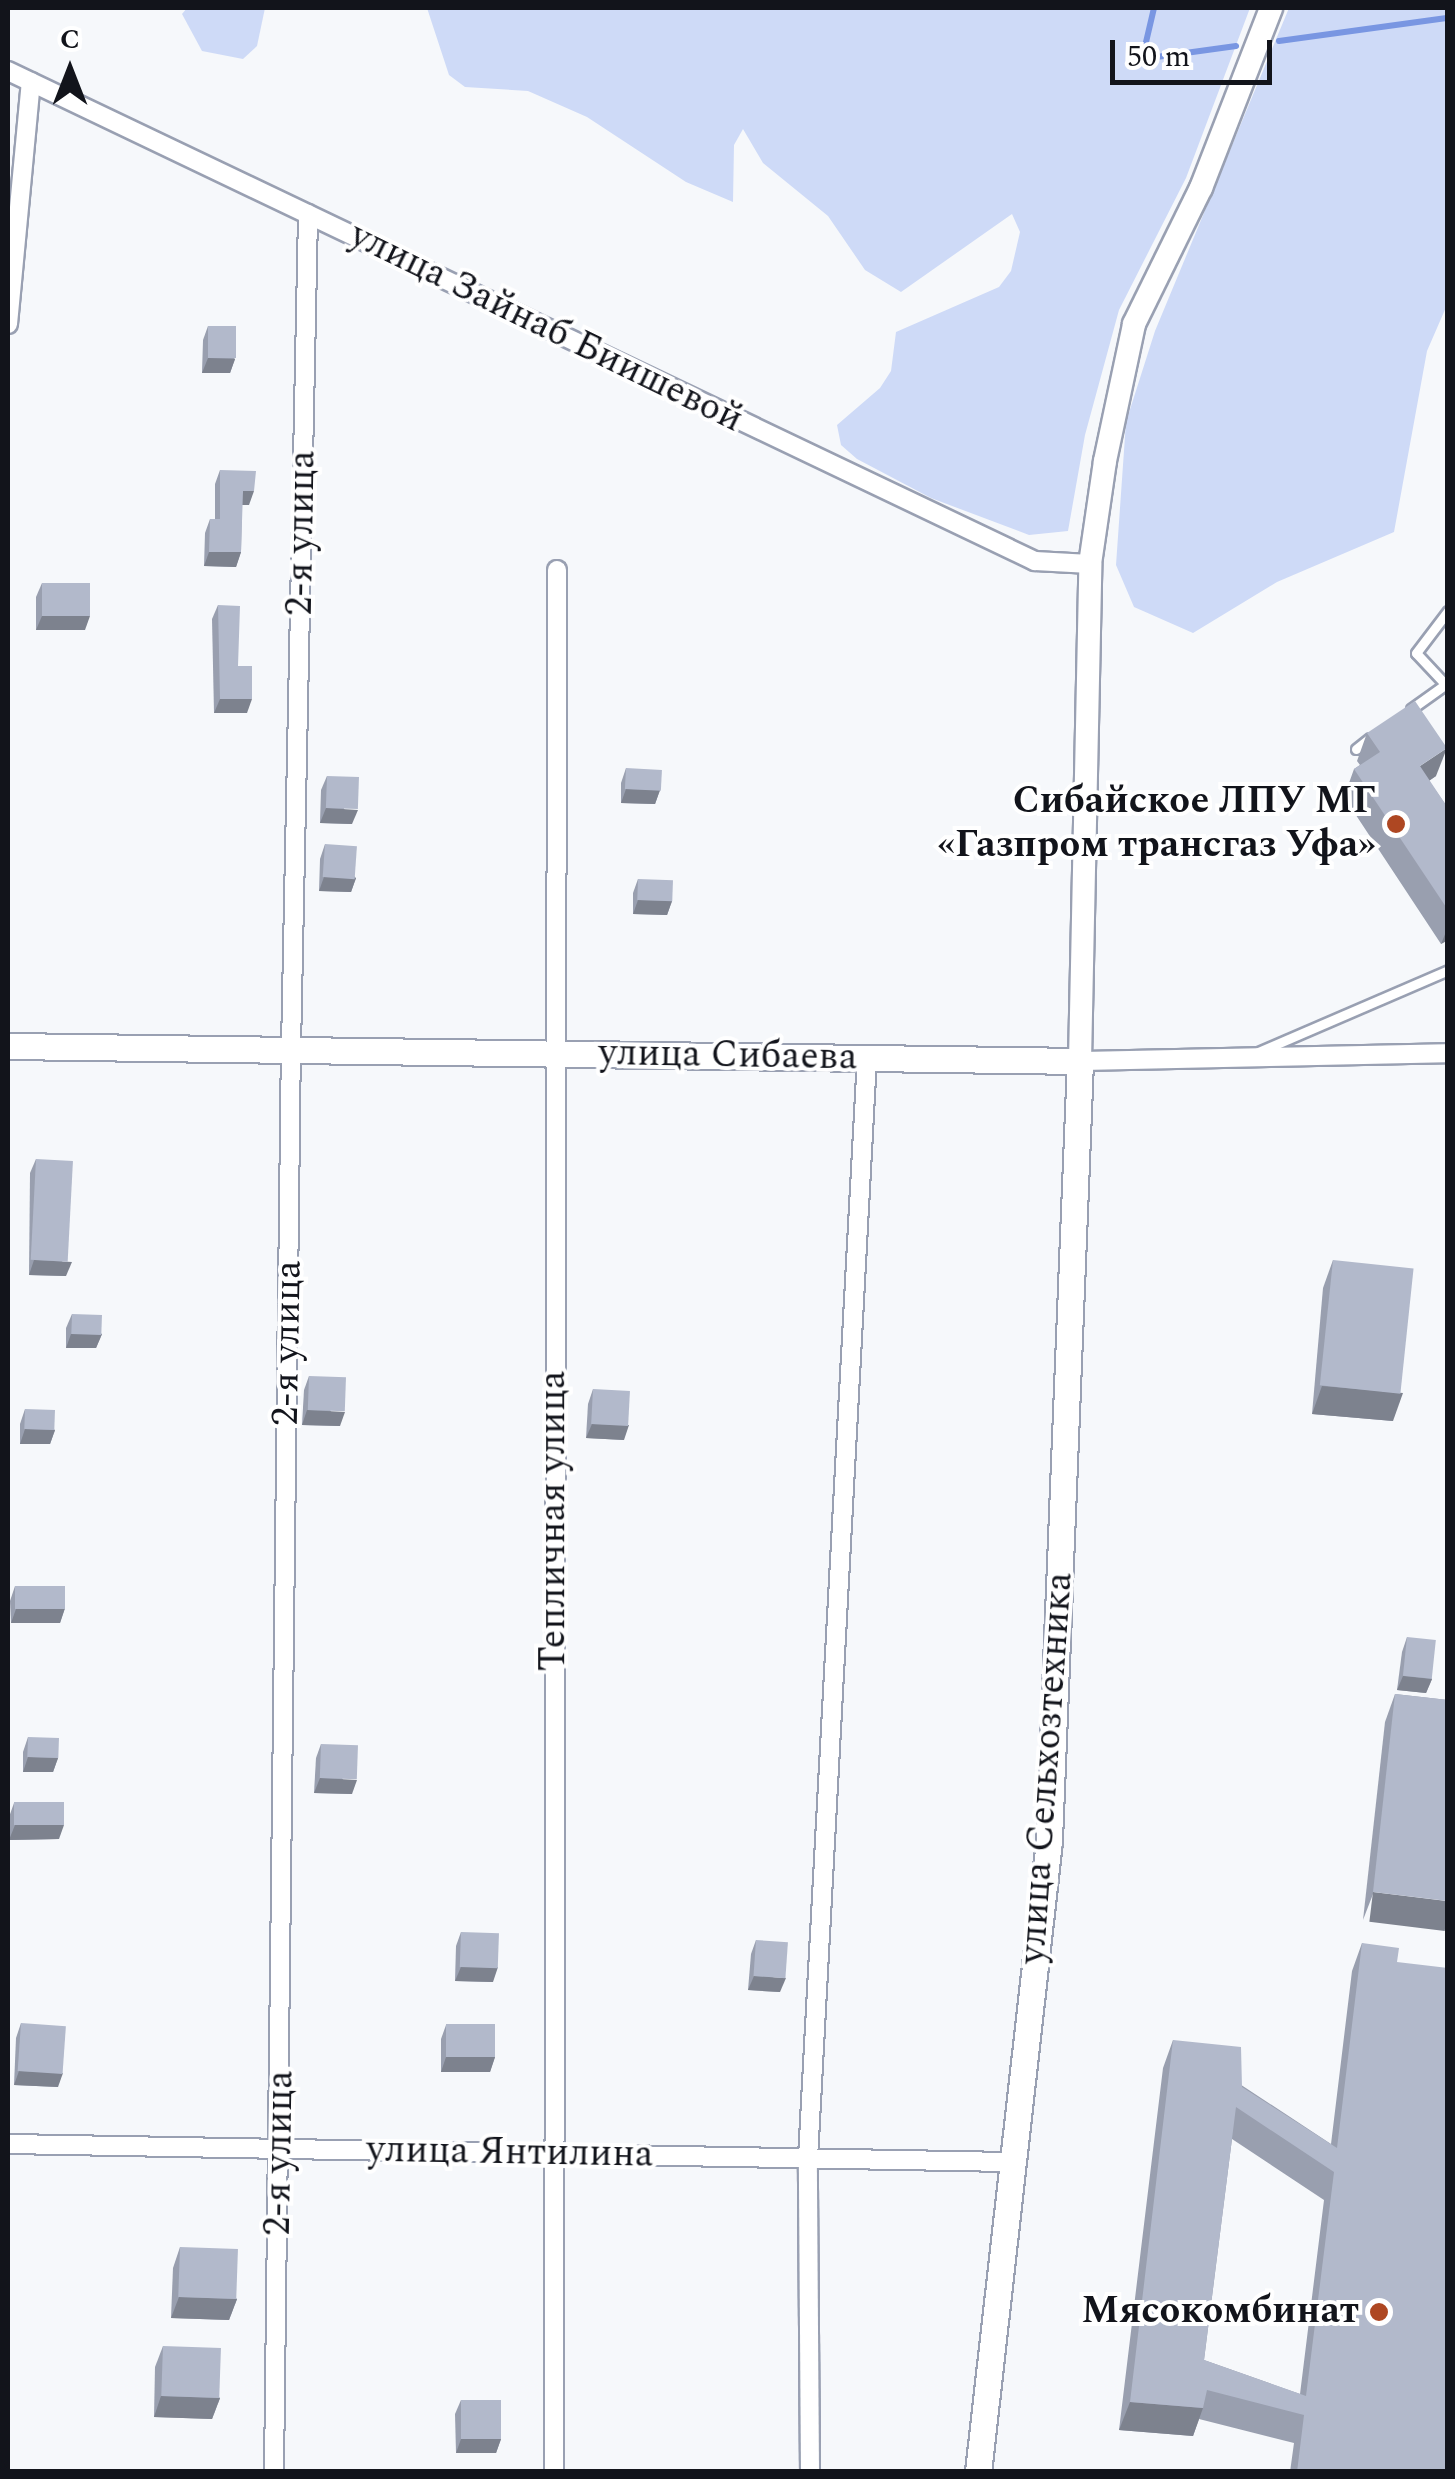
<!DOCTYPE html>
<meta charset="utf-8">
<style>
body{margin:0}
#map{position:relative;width:1455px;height:2479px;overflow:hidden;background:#f6f8fb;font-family:Spectral,serif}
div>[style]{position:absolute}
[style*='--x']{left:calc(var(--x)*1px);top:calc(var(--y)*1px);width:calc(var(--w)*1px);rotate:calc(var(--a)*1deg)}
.green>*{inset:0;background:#cedaf7}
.stream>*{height:6px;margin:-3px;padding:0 3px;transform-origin:3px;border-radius:3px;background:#7996e2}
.roads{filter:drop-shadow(2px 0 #99a0b2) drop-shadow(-2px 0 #99a0b2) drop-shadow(0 2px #99a0b2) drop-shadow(0 -2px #99a0b2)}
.service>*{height:9px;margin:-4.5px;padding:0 4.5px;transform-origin:4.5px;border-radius:4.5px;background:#fff}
.minor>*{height:18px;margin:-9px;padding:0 9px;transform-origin:9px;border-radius:9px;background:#fff}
.tertiary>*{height:22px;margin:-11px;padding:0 11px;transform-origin:11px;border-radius:11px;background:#fff}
.secondary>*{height:25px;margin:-12.5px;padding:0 12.5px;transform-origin:12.5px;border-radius:12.5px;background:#fff}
.wall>*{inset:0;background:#999faf}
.shaded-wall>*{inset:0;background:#7d828e;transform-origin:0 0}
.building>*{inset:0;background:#b2b9cb;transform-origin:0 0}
.dots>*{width:28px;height:28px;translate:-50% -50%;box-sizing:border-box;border:5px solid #fff;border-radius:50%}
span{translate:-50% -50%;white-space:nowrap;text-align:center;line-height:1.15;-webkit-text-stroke:8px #fff;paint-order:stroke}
.street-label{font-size:38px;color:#12141b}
.poi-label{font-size:38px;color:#12141b;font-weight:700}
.right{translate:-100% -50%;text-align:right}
.frame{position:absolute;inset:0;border:10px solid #12141b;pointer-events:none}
.north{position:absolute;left:20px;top:20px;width:100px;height:100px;-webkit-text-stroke:8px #fff;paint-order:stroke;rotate:0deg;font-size:28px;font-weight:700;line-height:40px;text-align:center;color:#12141b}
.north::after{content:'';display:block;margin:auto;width:35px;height:45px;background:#12141b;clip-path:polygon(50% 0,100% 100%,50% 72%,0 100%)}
.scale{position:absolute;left:1110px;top:40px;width:162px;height:45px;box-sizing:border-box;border:5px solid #12141b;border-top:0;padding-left:12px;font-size:30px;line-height:35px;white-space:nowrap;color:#12141b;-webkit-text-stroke:8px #fff;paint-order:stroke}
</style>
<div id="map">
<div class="green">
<i style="clip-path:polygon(187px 8px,265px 8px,257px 46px,243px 59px,202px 51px,182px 14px)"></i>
<i style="clip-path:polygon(427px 8px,1250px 8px,1186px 178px,1119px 310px,1085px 435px,1068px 531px,1029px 535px,931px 498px,857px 459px,841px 445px,837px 425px,880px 388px,891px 371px,896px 332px,999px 287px,1011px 271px,1020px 232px,1012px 214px,901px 292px,865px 270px,828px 216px,763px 163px,743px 129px,734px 145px,733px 202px,686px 182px,587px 117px,528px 91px,465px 87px,449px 75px)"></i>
<i style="clip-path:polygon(1289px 8px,1447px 8px,1447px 305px,1427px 351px,1394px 532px,1277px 582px,1193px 633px,1134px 607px,1116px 565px,1126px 422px,1155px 331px)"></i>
</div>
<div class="stream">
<i style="--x:1154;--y:8;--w:52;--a:103.2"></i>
<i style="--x:1142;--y:59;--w:95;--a:-7.9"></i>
<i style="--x:1279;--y:41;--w:171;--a:-7.8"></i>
</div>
<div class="roads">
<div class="service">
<i style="--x:1447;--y:686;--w:45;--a:-133.2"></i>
<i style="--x:1416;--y:653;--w:53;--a:-52.7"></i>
<i style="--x:1411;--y:709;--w:43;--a:-35.5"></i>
<i style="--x:1356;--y:749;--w:18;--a:-38"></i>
<i style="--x:1258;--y:1052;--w:207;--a:-23.3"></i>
</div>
<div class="minor">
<i style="--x:8;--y:71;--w:1138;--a:25.51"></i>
<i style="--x:1035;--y:561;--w:55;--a:3.1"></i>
<i style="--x:8;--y:324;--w:243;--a:-84.6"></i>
<i style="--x:1080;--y:1061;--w:368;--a:-1.2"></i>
<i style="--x:8;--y:2144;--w:1005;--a:1.03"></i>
<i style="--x:274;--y:2472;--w:1424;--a:-89.32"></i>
<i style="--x:291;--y:1048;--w:834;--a:-88.83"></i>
<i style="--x:554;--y:2472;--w:1902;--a:-89.91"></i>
<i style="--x:810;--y:2472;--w:314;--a:-90.4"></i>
<i style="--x:808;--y:2158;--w:1102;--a:-86.93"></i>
</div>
<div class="tertiary">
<i style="--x:1080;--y:1061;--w:497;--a:-88.8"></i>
<i style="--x:1090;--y:564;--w:104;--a:-81.7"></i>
<i style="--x:1105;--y:461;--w:140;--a:-78"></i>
<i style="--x:1134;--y:324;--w:152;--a:-63.8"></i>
<i style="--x:1201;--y:188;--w:193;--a:-68.7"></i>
</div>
<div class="secondary">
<i style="--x:8;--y:1046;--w:1072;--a:0.8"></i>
<i style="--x:1080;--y:1061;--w:781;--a:92.28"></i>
<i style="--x:1049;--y:1841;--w:635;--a:96.42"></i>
</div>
</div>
<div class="wall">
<i style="clip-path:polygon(208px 326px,235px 359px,230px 373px,202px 373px,203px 340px)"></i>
<i style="clip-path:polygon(220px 470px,249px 505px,242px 505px,241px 552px,236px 567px,204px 566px,205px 533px,210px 519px,215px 519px,215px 484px)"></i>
<i style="clip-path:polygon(42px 583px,85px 630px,36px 630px,36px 597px)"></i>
<i style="clip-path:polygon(218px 605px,238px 666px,247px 713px,214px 713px,212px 619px)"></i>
<i style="clip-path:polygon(1367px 733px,1436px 776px,1429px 781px,1448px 808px,1448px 940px,1441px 944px,1344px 797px,1354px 769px,1360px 765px,1357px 761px)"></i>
<i style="clip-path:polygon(626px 768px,660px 790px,655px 804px,621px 803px,621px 783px)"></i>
<i style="clip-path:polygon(327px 776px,352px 824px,320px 823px,321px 790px)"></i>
<i style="clip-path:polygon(325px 844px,356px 878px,351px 892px,319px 891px,320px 859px)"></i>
<i style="clip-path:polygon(638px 879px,672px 901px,667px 915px,633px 914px,633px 893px)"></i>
<i style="clip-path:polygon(36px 1159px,66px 1276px,29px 1275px,30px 1173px)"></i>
<i style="clip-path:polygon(1333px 1260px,1393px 1421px,1312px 1414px,1323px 1288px)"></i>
<i style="clip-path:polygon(72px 1314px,102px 1334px,96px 1348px,66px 1348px,66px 1328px)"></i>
<i style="clip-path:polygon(309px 1376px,340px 1426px,302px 1425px,304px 1390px)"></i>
<i style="clip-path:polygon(593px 1389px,624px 1440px,586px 1438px,588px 1404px)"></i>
<i style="clip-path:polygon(25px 1409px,55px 1430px,50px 1444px,20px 1444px,20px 1424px)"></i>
<i style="clip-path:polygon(15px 1586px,65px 1608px,60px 1623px,11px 1623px,10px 1601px)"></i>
<i style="clip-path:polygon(1407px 1637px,1432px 1679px,1426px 1693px,1397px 1690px,1402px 1652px)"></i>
<i style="clip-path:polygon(1395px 1694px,1448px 1700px,1363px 1920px,1385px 1722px)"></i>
<i style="clip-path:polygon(28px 1737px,58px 1758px,53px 1772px,23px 1772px,23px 1752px)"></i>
<i style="clip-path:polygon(321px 1744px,352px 1794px,314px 1793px,316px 1758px)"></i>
<i style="clip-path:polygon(14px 1803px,59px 1839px,9px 1840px,9px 1817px)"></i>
<i style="clip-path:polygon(461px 1932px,493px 1982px,455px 1981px,456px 1946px)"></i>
<i style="clip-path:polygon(756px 1940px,780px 1992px,748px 1990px,751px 1954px)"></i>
<i style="clip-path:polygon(evenodd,1362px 1943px,1397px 1962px,1448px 2472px,1290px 2472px,1294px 2443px,1199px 2419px,1193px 2436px,1119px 2430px,1163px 2068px,1173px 2040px,1331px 2144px,1352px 1971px,1362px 1943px,1232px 2139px,1324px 2200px,1300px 2394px,1204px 2360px,1232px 2139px)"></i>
<i style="clip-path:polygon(21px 2023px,58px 2087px,14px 2085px,16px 2038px)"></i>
<i style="clip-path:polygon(446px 2025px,495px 2057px,490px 2072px,441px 2072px,441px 2039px)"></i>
<i style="clip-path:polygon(180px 2247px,237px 2299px,229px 2320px,171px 2318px,173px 2268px)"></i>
<i style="clip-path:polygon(163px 2346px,220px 2398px,212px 2419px,154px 2417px,155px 2367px)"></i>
<i style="clip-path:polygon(461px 2400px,501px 2439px,496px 2453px,456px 2453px,455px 2414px)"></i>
</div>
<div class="shaded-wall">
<i style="clip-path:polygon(208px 358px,235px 359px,230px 373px,202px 373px)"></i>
<i style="clip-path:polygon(243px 491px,254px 491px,249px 505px,238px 505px)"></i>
<i style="clip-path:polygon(209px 552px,241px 552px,236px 567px,204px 566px)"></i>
<i style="clip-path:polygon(42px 616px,90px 616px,85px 630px,36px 630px)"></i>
<i style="clip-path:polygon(220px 699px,252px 699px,247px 713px,214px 713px)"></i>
<i style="clip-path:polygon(1447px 748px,1436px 776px,1409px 794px,1420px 766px)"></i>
<i style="clip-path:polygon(626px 789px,660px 790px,655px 804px,621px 803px)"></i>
<i style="clip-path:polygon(326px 808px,358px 810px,352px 824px,320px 823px)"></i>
<i style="clip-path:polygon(324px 877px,356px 878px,351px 892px,319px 891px)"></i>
<i style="clip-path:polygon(638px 900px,672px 901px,667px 915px,633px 914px)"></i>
<i style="clip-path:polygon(1448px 927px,1448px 940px,1441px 944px)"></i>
<i style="clip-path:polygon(34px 1260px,72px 1262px,66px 1276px,29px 1275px)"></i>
<i style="clip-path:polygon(71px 1334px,102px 1334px,96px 1348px,66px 1348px)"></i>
<i style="clip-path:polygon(1322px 1386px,1403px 1393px,1393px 1421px,1312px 1414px)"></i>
<i style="clip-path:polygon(307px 1410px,345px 1412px,340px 1426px,302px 1425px)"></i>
<i style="clip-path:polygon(592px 1424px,629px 1425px,624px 1440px,586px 1438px)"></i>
<i style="clip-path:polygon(25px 1429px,55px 1430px,50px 1444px,20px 1444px)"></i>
<i style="clip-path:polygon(65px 1608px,60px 1623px,11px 1623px,16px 1609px)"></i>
<i style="clip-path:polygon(1403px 1676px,1432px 1679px,1426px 1693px,1397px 1690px)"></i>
<i style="clip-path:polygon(28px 1757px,58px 1758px,53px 1772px,23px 1772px)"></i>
<i style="clip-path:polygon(320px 1778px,357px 1780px,352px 1794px,314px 1793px)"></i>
<i style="clip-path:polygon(15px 1825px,64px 1825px,59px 1839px,9px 1840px)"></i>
<i style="left:1373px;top:1892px;width:76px;height:30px;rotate:7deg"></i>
<i style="clip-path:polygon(461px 1967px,498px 1967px,493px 1982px,455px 1981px)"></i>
<i style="clip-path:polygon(754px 1976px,786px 1978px,780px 1992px,748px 1990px)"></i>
<i style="clip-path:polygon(446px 2057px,495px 2057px,490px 2072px,441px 2072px)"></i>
<i style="clip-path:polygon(19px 2071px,63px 2073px,58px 2087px,14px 2085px)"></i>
<i style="clip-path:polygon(179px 2297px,237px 2299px,229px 2320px,171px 2318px)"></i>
<i style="clip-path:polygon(161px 2396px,220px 2398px,212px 2419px,154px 2417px)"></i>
<i style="clip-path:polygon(1130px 2402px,1203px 2408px,1193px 2436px,1119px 2430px)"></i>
<i style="clip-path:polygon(461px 2439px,501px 2439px,496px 2453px,456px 2453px)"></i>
</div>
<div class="building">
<i style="left:208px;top:326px;width:28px;height:32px"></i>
<i style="clip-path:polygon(220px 470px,256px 471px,254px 491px,243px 491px,241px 552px,209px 552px,210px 519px,220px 519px)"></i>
<i style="left:42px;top:583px;width:48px;height:33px"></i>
<i style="clip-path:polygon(218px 605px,240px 606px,238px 666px,252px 666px,252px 699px,220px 699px)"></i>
<i style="clip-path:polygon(1415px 701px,1447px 748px,1420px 766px,1448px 808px,1448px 910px,1354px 769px,1380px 752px,1367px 733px)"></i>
<i style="left:626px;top:768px;width:36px;height:21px;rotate:3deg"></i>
<i style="left:327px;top:776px;width:32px;height:32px;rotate:2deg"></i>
<i style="left:325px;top:844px;width:32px;height:33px;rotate:4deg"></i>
<i style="left:638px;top:879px;width:35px;height:21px;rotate:2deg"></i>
<i style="left:36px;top:1159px;width:37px;height:101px;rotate:3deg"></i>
<i style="left:1333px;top:1260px;width:81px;height:126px;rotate:6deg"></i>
<i style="left:72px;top:1314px;width:30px;height:20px;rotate:2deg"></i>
<i style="left:309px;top:1376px;width:37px;height:34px;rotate:2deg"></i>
<i style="left:593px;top:1389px;width:37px;height:35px;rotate:3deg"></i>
<i style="left:25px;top:1409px;width:30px;height:20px;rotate:2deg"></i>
<i style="left:15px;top:1586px;width:50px;height:23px"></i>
<i style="left:1407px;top:1637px;width:29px;height:39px;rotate:6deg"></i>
<i style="clip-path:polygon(1395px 1694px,1448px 1700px,1448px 1901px,1373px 1892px)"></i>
<i style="left:28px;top:1737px;width:31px;height:20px;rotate:2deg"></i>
<i style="left:321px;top:1744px;width:37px;height:34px;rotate:2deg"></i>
<i style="left:64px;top:1802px;width:23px;height:50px;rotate:90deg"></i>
<i style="left:461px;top:1932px;width:38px;height:35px;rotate:2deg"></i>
<i style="left:756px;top:1940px;width:32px;height:36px;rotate:4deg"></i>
<i style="clip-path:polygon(evenodd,1362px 1943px,1399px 1948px,1397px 1962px,1448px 1968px,1448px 2472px,1297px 2472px,1304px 2415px,1207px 2390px,1203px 2408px,1130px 2402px,1173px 2040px,1241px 2047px,1242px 2087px,1337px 2148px,1362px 1943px,1236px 2107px,1334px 2172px,1306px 2396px,1204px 2360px,1236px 2107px)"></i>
<i style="left:21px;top:2023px;width:45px;height:48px;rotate:4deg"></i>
<i style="left:495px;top:2024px;width:33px;height:49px;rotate:90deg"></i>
<i style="left:180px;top:2247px;width:58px;height:50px;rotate:2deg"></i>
<i style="left:163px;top:2346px;width:58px;height:50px;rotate:2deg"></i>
<i style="left:461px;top:2400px;width:40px;height:39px"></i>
</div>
<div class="dots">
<i style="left:1396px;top:824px;background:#ae4722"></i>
<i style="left:1379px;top:2312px;background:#ae4722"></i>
</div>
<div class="street-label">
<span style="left:546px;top:328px;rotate:26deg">улица Зайнаб Биишевой</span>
<span style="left:302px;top:533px;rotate:-89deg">2-я улица</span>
<span style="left:728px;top:1056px;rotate:1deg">улица Сибаева</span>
<span style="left:288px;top:1343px;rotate:-89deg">2-я улица</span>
<span style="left:554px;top:1521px;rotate:-90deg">Тепличная улица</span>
<span style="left:1047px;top:1768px;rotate:-86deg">улица Сельхозтехника</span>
<span style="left:280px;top:2153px;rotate:-89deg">2-я улица</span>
<span style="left:510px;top:2153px;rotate:1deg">улица Янтилина</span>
</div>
<div class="poi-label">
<span class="right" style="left:1376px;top:824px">Сибайское ЛПУ МГ<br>«Газпром трансгаз Уфа»</span>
<span class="right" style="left:1359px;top:2312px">Мясокомбинат</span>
</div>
<div class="frame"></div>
<div class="north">С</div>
<div class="scale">50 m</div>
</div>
